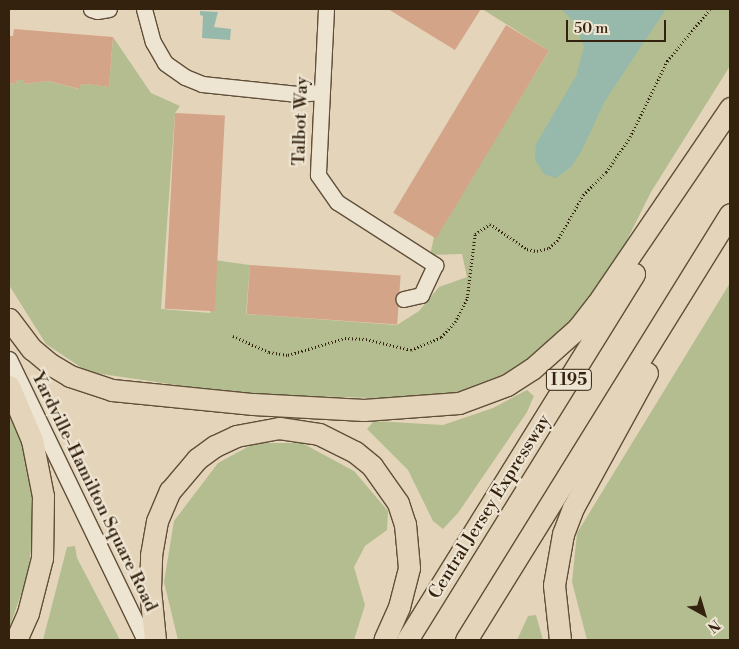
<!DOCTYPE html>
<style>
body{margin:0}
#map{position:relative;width:739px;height:649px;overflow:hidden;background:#e4d5ba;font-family:"Libre Bodoni",serif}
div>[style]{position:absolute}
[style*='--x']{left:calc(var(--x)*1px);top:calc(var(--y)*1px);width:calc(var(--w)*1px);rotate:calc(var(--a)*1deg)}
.green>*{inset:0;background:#b4bd90}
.water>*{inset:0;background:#96b9ab}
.building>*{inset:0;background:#d4a488;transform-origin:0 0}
.path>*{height:2.5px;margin-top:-1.25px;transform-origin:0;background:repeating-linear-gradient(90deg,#34220e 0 1px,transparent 0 3.5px)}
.roads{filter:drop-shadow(1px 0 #604f39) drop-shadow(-1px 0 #604f39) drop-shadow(0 1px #604f39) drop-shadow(0 -1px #604f39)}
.minor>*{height:15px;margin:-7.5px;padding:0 7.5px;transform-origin:7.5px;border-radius:7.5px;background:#ede4d2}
.highway>*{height:21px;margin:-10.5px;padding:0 10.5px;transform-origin:10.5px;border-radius:10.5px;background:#e4d5ba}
span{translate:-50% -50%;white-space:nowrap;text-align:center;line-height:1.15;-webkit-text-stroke:4.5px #ede4d2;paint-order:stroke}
.shield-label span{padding:1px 4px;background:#ede4d2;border:1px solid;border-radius:4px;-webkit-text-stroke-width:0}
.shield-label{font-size:16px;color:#34220e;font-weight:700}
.street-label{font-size:18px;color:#34220e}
.frame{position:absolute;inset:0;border:10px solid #34220e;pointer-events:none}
.north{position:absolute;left:679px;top:589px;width:50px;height:50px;-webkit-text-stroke:4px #ede4d2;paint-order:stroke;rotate:141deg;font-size:14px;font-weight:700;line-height:20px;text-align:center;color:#34220e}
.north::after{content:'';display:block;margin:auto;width:18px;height:22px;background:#34220e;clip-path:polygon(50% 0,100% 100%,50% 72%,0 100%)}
.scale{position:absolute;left:566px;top:20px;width:100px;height:22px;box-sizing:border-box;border:2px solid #34220e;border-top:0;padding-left:6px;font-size:15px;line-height:18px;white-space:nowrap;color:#34220e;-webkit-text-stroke:4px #ede4d2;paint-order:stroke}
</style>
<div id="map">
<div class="green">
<i style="clip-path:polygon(482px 9px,730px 9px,730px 66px,651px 192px,599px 296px,536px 360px,488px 389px,444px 400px,238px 394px,88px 372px,46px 344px,9px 285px,9px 83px,16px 84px,17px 80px,24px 80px,24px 84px,48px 81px,79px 89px,80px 85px,87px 84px,109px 87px,113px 37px,151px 93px,180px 106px,175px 113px,161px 309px,210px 313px,214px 260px,250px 265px,246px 314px,397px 325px,419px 311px,439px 287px,467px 277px,462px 254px,430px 255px,434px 237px,549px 51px)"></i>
<i style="clip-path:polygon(730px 283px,730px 640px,587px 640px,572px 582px,577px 533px)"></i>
<i style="clip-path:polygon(527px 390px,534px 396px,527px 412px,458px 513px,443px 529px,433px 521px,408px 470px,367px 429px,374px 421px,443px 425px,493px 408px)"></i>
<i style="clip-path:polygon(9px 413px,23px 443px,37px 501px,28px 574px,9px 629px)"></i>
<i style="clip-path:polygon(255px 443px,302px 443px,354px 471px,388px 511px,387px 530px,365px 546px,354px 567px,365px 605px,354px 640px,178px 640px,164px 582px,174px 521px,218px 463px)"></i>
<i style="clip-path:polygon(75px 546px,77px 558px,120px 640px,43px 640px,67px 547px)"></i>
<i style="clip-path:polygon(536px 615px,543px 640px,517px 640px,528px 616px)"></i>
</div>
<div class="water">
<i style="clip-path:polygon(561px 9px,666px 9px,605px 101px,581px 152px,570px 168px,556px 178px,544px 174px,535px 160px,536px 144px,576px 76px,584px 47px,574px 22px)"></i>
<i style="clip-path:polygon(200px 11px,218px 12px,214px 27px,231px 29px,230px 40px,202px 38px,203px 16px,200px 15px)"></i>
</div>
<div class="building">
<i style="clip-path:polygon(388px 9px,481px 9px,455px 50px)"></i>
<i style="left:506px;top:25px;width:50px;height:219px;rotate:31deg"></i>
<i style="clip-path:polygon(14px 29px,113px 37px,109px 87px,87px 84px,80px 85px,80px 89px,48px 81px,23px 84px,24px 80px,17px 80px,16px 84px,9px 83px,9px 36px,13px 36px)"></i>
<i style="left:175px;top:113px;width:50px;height:196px;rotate:3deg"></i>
<i style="left:250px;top:265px;width:151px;height:49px;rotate:4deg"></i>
</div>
<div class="path">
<i style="--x:233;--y:336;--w:39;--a:24"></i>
<i style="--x:269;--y:352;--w:19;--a:9"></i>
<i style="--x:288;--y:355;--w:59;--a:-16.6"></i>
<i style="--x:345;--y:338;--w:21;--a:3"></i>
<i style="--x:366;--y:339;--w:46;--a:13.7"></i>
<i style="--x:411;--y:350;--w:33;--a:-23"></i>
<i style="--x:441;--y:337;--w:21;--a:-47"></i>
<i style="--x:455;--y:322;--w:27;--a:-63"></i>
<i style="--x:467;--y:298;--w:64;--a:-82.9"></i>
<i style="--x:475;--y:234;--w:18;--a:-34"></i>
<i style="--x:490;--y:224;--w:45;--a:34"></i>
<i style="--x:527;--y:249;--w:10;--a:11"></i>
<i style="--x:537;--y:251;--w:12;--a:-14"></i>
<i style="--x:549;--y:248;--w:11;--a:-41"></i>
<i style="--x:557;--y:241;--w:53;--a:-60.5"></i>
<i style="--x:583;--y:195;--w:33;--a:-45"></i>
<i style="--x:606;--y:172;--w:42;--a:-55.6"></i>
<i style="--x:630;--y:137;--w:85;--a:-64"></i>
<i style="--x:667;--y:61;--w:67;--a:-50.4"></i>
</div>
<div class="roads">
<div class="minor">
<i style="--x:91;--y:9;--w:6;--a:18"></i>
<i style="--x:97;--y:11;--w:12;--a:-9"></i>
<i style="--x:144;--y:9;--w:34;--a:75"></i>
<i style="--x:153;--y:42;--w:24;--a:60"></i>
<i style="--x:165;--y:63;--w:24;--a:35"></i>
<i style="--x:185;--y:77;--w:18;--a:22"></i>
<i style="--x:202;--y:84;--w:96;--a:6"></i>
<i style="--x:297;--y:94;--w:24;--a:-5"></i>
<i style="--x:326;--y:9;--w:166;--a:92.8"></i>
<i style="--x:318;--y:175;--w:33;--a:55"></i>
<i style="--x:337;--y:202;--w:117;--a:32.7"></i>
<i style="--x:435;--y:265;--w:33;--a:115"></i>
<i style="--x:421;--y:295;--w:18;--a:167"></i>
<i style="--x:9;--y:359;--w:312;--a:64.2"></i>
</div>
<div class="highway">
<i style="--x:9;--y:319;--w:38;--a:53"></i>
<i style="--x:32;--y:349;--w:23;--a:40"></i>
<i style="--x:50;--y:364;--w:23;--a:31"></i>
<i style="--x:70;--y:376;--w:44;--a:18.4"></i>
<i style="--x:112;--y:390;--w:142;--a:5.7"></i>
<i style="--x:253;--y:404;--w:111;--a:3.1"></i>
<i style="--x:364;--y:410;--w:95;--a:-4.2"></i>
<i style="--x:459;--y:403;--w:51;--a:-20.6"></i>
<i style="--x:507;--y:385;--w:30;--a:-33"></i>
<i style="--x:532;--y:369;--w:62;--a:-41.7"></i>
<i style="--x:578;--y:328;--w:31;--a:-52"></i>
<i style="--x:597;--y:304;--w:237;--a:-55.8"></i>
<i style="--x:9;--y:386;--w:59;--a:66.9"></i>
<i style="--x:32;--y:440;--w:57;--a:78.9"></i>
<i style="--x:43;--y:496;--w:62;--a:90.9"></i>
<i style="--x:42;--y:558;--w:57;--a:104.3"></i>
<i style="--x:28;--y:613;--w:30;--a:114"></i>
<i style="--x:155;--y:640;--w:51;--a:-95.6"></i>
<i style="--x:150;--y:589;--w:34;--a:-88"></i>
<i style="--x:151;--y:555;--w:35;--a:-80"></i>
<i style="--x:157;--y:521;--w:33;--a:-67"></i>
<i style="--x:170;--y:491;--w:42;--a:-49.8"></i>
<i style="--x:197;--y:459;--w:22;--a:-36"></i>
<i style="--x:215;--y:446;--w:23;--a:-25"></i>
<i style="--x:236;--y:436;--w:44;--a:-10.5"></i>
<i style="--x:279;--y:428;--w:40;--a:8.5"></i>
<i style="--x:319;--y:434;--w:40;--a:26.6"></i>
<i style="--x:355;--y:452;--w:22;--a:39"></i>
<i style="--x:372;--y:466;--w:45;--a:54.9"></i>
<i style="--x:398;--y:503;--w:22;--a:72"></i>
<i style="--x:405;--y:524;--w:44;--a:84.8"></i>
<i style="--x:409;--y:568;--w:40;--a:104.4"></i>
<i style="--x:399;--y:607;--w:36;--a:114"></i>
<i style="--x:407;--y:640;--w:431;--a:-58.2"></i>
<i style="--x:466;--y:640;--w:501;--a:-58.21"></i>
<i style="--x:560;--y:640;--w:55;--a:-96.2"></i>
<i style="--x:554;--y:585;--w:52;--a:-80"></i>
<i style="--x:563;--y:534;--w:28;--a:-69"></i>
<i style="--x:573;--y:508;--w:154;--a:-61.3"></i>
</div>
</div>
<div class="shield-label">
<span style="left:569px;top:380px">I 195</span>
</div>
<div class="street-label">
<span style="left:301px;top:121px;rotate:-88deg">Talbot Way</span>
<span style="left:94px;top:492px;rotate:64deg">Yardville-Hamilton Square Road</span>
<span style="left:490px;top:507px;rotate:-58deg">Central Jersey Expressway</span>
</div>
<div class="frame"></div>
<div class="north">N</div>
<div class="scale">50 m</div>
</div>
